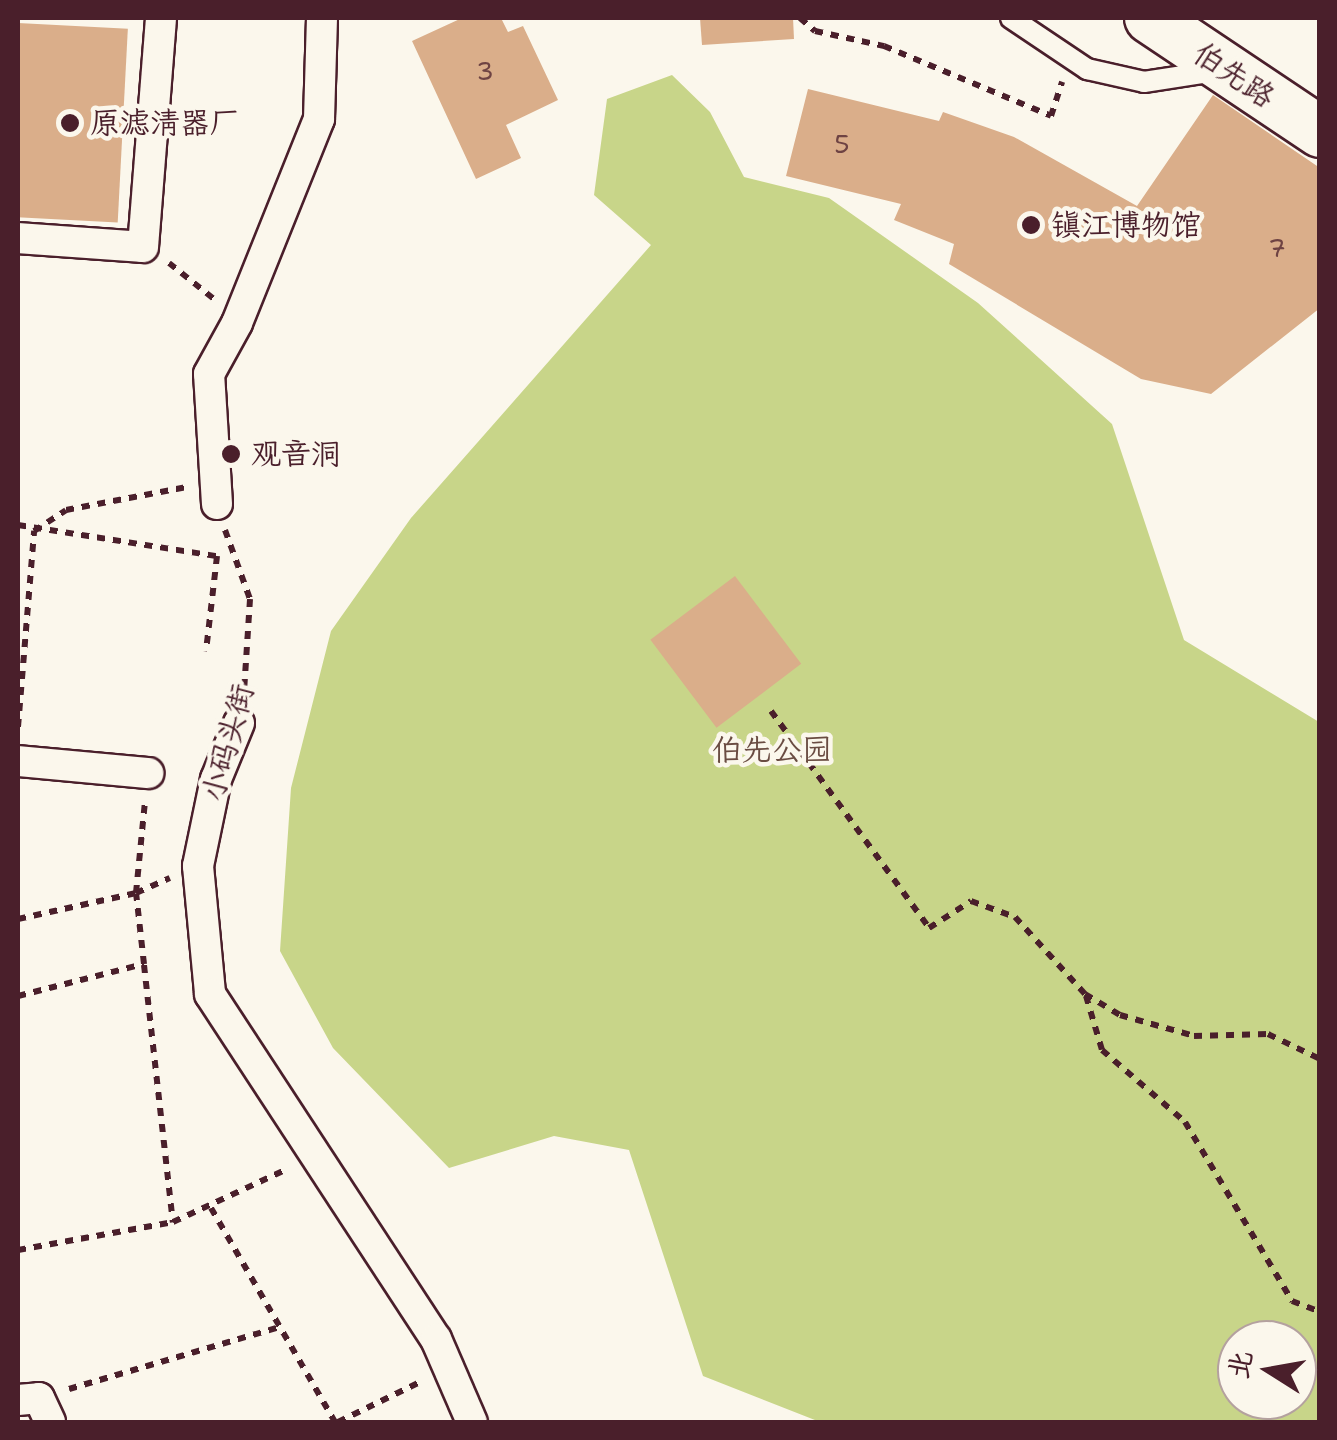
<!DOCTYPE html>
<meta charset="utf-8">
<style>
body{margin:0}
#map{position:relative;width:1337px;height:1440px;overflow:hidden;background:#fbf7ec;font-family:"Shantell Sans","LXGW WenKai TC",sans-serif}
div>[style]{position:absolute}
[style*='--x']{left:calc(var(--x)*1px);top:calc(var(--y)*1px);width:calc(var(--w)*1px);rotate:calc(var(--a)*1deg)}
.green>*{inset:0;background:#c8d589}
.building>*{inset:0;background:#daae8a;transform-origin:0 0}
.path>*{height:6px;margin-top:-3px;transform-origin:0;background:repeating-linear-gradient(90deg,#4a1f2b 0 8px,transparent 0 16px)}
.roads{filter:drop-shadow(2px 0 #4a1f2b) drop-shadow(-2px 0 #4a1f2b) drop-shadow(0 2px #4a1f2b) drop-shadow(0 -2px #4a1f2b)}
.service>*{height:20px;margin:-10px;padding:0 10px;transform-origin:10px;border-radius:10px;background:#fbf7ec}
.pedestrian>*{height:30px;margin:-15px;padding:0 15px;transform-origin:15px;border-radius:15px;background:#fbf7ec}
.tertiary>*{height:50px;margin:-25px;padding:0 25px;transform-origin:25px;border-radius:25px;background:#fbf7ec}
.dots>*{width:28px;height:28px;translate:-50% -50%;box-sizing:border-box;border:5px solid #fbf7ec;border-radius:50%}
span{translate:-50% -50%;white-space:nowrap;text-align:center;line-height:1.15;-webkit-text-stroke:9px #fbf7ec;paint-order:stroke}
.number-label{font-size:25px;color:#6e4343}
.number-label span{-webkit-text-stroke-width:0}
.street-label{font-size:30px;color:#4a1f2b}
.poi-label{font-size:30px;color:#4a1f2b}
.left{translate:0 -50%;text-align:left}
.park-label{font-size:30px;color:#6a4c42}
.frame{position:absolute;inset:0;border:20px solid #4a1f2b;pointer-events:none}
.north{position:absolute;left:1217px;top:1320px;width:100px;height:100px;box-sizing:border-box;background:#fbf7ec;border:2px solid #b4a19f;border-radius:50%;rotate:281deg;font-size:28px;font-weight:700;line-height:40px;text-align:center;color:#4a1f2b}
.north::after{content:'';display:block;margin:auto;width:35px;height:45px;background:#4a1f2b;clip-path:polygon(50% 0,100% 100%,50% 72%,0 100%)}
</style>
<div id="map">
<div class="green">
<i style="clip-path:polygon(evenodd,672px 75px,710px 112px,744px 177px,829px 198px,978px 303px,1112px 424px,1184px 640px,1319px 722px,1319px 1422px,820px 1422px,703px 1376px,629px 1150px,554px 1136px,449px 1168px,333px 1048px,280px 951px,291px 788px,331px 631px,411px 518px,651px 245px,594px 195px,607px 99px,672px 75px,1237px 1340px,1297px 1340px,1297px 1400px,1237px 1400px,1237px 1340px)"></i>
</div>
<div class="building">
<i style="clip-path:polygon(462px 18px,501px 18px,508px 32px,523px 26px,558px 100px,506px 125px,521px 158px,476px 179px,412px 41px)"></i>
<i style="clip-path:polygon(700px 18px,793px 18px,794px 39px,702px 45px)"></i>
<i style="left:18px;top:23px;width:110px;height:194px;rotate:3deg"></i>
<i style="clip-path:polygon(808px 89px,939px 121px,943px 112px,1014px 137px,1137px 206px,1213px 95px,1320px 168px,1320px 308px,1211px 394px,1141px 379px,949px 264px,954px 244px,894px 220px,901px 204px,786px 176px)"></i>
<i style="left:735px;top:576px;width:110px;height:106px;rotate:53deg"></i>
</div>
<div class="path">
<i style="--x:800;--y:18;--w:20;--a:41"></i>
<i style="--x:815;--y:31;--w:71;--a:12.3"></i>
<i style="--x:884;--y:46;--w:181;--a:22.7"></i>
<i style="--x:1051;--y:116;--w:36;--a:-72"></i>
<i style="--x:169;--y:263;--w:58;--a:38.7"></i>
<i style="--x:18;--y:525;--w:201;--a:8.9"></i>
<i style="--x:217;--y:556;--w:96;--a:96.6"></i>
<i style="--x:225;--y:530;--w:73;--a:70.1"></i>
<i style="--x:250;--y:599;--w:93;--a:93.7"></i>
<i style="--x:771;--y:711;--w:268;--a:53.9"></i>
<i style="--x:929;--y:928;--w:50;--a:-32.7"></i>
<i style="--x:971;--y:901;--w:47;--a:20"></i>
<i style="--x:1015;--y:917;--w:104;--a:47.7"></i>
<i style="--x:1085;--y:994;--w:41;--a:31"></i>
<i style="--x:1120;--y:1015;--w:77;--a:15.8"></i>
<i style="--x:1194;--y:1036;--w:74;--a:-1.5"></i>
<i style="--x:1268;--y:1034;--w:58;--a:25.7"></i>
<i style="--x:18;--y:727;--w:197;--a:-85.3"></i>
<i style="--x:34;--y:531;--w:38;--a:-33"></i>
<i style="--x:66;--y:510;--w:123;--a:-10.8"></i>
<i style="--x:18;--y:919;--w:121;--a:-12.4"></i>
<i style="--x:136;--y:893;--w:37;--a:-24"></i>
<i style="--x:144;--y:965;--w:259;--a:83.6"></i>
<i style="--x:18;--y:996;--w:130;--a:-14.3"></i>
<i style="--x:144;--y:964;--w:71;--a:-96.4"></i>
<i style="--x:136;--y:893;--w:91;--a:-84.4"></i>
<i style="--x:1086;--y:996;--w:56;--a:73.5"></i>
<i style="--x:1102;--y:1050;--w:110;--a:40.9"></i>
<i style="--x:1185;--y:1122;--w:209;--a:59.1"></i>
<i style="--x:1292;--y:1301;--w:30;--a:21"></i>
<i style="--x:211;--y:1208;--w:247;--a:59.9"></i>
<i style="--x:18;--y:1250;--w:158;--a:-10.2"></i>
<i style="--x:173;--y:1222;--w:126;--a:-24.9"></i>
<i style="--x:69;--y:1389;--w:220;--a:-16.4"></i>
<i style="--x:338;--y:1422;--w:93;--a:-26"></i>
</div>
<div class="roads">
<div class="service">
<i style="--x:1011;--y:18;--w:92;--a:33.9"></i>
<i style="--x:1087;--y:69;--w:58;--a:12.8"></i>
<i style="--x:1144;--y:82;--w:73;--a:-8.7"></i>
</div>
<div class="pedestrian">
<i style="--x:18;--y:238;--w:125;--a:4.1"></i>
<i style="--x:143;--y:247;--w:230;--a:-85.5"></i>
<i style="--x:217;--y:504;--w:130;--a:-93.5"></i>
<i style="--x:209;--y:374;--w:58;--a:-61.2"></i>
<i style="--x:237;--y:323;--w:220;--a:-68.1"></i>
<i style="--x:319;--y:119;--w:101;--a:-88.3"></i>
<i style="--x:239;--y:723;--w:61;--a:112.3"></i>
<i style="--x:216;--y:779;--w:89;--a:101.7"></i>
<i style="--x:198;--y:866;--w:129;--a:84.6"></i>
<i style="--x:210;--y:994;--w:412;--a:56.8"></i>
<i style="--x:436;--y:1339;--w:90;--a:66.6"></i>
<i style="--x:18;--y:761;--w:131;--a:5.3"></i>
<i style="--x:18;--y:1400;--w:21;--a:-5"></i>
<i style="--x:39;--y:1398;--w:26;--a:65"></i>
</div>
<div class="tertiary">
<i style="--x:1150;--y:18;--w:205;--a:33.8"></i>
</div>
</div>
<div class="dots">
<i style="left:70px;top:123px;background:#4a1f2b"></i>
<i style="left:1031px;top:225px;background:#4a1f2b"></i>
<i style="left:231px;top:454px;background:#4a1f2b"></i>
</div>
<div class="number-label">
<span style="left:485px;top:71px">3</span>
<span style="left:842px;top:144px">5</span>
<span style="left:1277px;top:248px">7</span>
</div>
<div class="street-label">
<span style="left:1234px;top:75px;rotate:34deg">伯先路</span>
<span style="left:228px;top:743px;rotate:-75deg">小码头街</span>
</div>
<div class="poi-label">
<span class="left" style="left:90px;top:123px">原滤清器厂</span>
<span class="left" style="left:1051px;top:225px">镇江博物馆</span>
<span class="left" style="left:251px;top:454px">观音洞</span>
</div>
<div class="park-label">
<span style="left:772px;top:750px">伯先公园</span>
</div>
<div class="frame"></div>
<div class="north">北</div>
</div>
